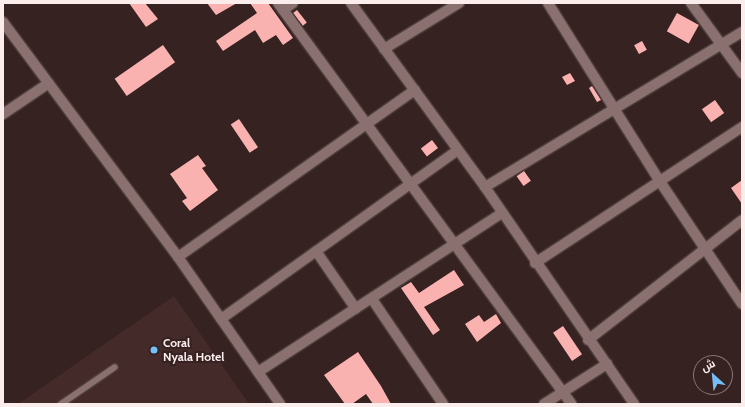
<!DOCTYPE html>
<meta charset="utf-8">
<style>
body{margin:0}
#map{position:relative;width:745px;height:407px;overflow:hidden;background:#372222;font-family:Cabin,Cairo,sans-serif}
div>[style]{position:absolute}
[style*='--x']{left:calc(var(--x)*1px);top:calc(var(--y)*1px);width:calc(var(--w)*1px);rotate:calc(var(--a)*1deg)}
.built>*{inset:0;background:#452a2a}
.building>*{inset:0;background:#fab2b1;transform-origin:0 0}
.roads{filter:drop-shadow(1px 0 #4e3d3d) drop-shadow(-1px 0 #4e3d3d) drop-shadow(0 1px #4e3d3d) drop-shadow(0 -1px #4e3d3d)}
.service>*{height:6px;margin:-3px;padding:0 3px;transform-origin:3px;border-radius:3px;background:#8a7170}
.minor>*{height:10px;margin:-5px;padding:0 5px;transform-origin:5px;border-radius:5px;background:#8a7170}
.tertiary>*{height:10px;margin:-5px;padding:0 5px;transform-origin:5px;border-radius:5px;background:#8a7170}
.dots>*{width:11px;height:11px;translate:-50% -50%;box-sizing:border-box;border:2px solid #372222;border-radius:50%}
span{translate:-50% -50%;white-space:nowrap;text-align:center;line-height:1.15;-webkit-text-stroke:4px #372222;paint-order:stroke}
.poi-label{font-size:12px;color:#fceded;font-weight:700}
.left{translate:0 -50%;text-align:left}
.frame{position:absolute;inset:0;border:4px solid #fceded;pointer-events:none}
.north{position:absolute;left:693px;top:355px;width:40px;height:40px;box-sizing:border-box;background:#372222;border:1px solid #867373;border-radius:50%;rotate:333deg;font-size:11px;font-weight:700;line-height:16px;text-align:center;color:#fceded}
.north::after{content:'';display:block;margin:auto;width:14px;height:18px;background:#74c0f6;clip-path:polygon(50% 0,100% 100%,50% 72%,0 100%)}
</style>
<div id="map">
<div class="built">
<i style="clip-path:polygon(174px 296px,249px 404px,18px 404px)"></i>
</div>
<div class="building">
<i style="clip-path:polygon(129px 3px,145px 3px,158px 19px,146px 27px)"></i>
<i style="clip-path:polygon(207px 3px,237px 3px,216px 15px)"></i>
<i style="clip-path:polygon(250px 3px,268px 3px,293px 38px,283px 45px,276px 35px,263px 43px,255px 30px,223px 51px,216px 41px,257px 13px)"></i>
<i style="left:297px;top:10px;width:16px;height:5px;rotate:52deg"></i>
<i style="left:677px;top:13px;width:25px;height:21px;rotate:29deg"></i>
<i style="left:642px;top:41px;width:10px;height:9px;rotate:61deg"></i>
<i style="left:163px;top:45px;width:21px;height:59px;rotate:55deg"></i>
<i style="clip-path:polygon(570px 73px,575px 81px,567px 85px,562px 77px)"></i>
<i style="clip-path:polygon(592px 86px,601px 100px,597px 102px,589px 88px)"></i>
<i style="left:715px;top:100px;width:16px;height:16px;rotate:55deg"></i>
<i style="left:239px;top:119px;width:34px;height:10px;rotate:56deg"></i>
<i style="left:432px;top:140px;width:10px;height:14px;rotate:53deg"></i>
<i style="clip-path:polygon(198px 155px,206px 166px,202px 168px,218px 190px,190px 211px,182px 201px,187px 198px,170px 174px)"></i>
<i style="left:524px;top:171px;width:12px;height:9px;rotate:55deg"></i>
<i style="clip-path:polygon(742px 180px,742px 204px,731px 188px)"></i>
<i style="clip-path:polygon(454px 270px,464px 285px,424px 307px,440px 330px,433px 335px,401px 288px,411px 282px,419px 293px)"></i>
<i style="clip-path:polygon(496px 314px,501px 323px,477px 342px,465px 324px,479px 315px,484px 322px)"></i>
<i style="left:563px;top:326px;width:34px;height:12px;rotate:56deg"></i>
<i style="clip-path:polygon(358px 352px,381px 386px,391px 404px,373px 404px,366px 394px,352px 404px,345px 404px,324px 375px)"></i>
</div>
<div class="roads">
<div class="service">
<i style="--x:61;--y:404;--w:65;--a:-34.4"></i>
</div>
<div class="minor">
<i style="--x:278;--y:3;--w:497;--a:53.8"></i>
<i style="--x:548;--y:3;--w:209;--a:57.9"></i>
<i style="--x:659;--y:180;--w:149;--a:56.2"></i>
<i style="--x:691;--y:3;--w:87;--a:53.9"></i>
<i style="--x:283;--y:10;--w:12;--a:-35"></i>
<i style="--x:3;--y:22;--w:293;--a:53.3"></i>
<i style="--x:178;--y:257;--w:179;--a:55.2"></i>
<i style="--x:384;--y:49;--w:88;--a:-31.5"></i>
<i style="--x:3;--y:114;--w:55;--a:-34"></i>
<i style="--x:485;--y:187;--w:300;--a:-31.1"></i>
<i style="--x:316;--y:251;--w:70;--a:55.4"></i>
<i style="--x:178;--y:257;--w:290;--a:-35.2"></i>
<i style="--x:535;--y:263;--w:248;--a:-33.3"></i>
<i style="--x:372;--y:299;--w:127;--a:55.9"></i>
<i style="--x:221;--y:319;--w:291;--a:-35.5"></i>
<i style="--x:588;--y:340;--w:195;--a:-37.9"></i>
<i style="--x:258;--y:372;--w:291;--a:-33.1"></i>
<i style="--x:544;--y:404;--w:75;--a:-32.4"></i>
</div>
<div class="tertiary">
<i style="--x:351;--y:3;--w:228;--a:53.9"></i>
<i style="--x:485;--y:187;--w:263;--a:55.5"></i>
</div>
</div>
<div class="dots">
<i style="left:154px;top:350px;background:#74c0f6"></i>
</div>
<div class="poi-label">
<span class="left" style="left:163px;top:350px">Coral<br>Nyala Hotel</span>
</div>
<div class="frame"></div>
<div class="north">ش</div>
</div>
